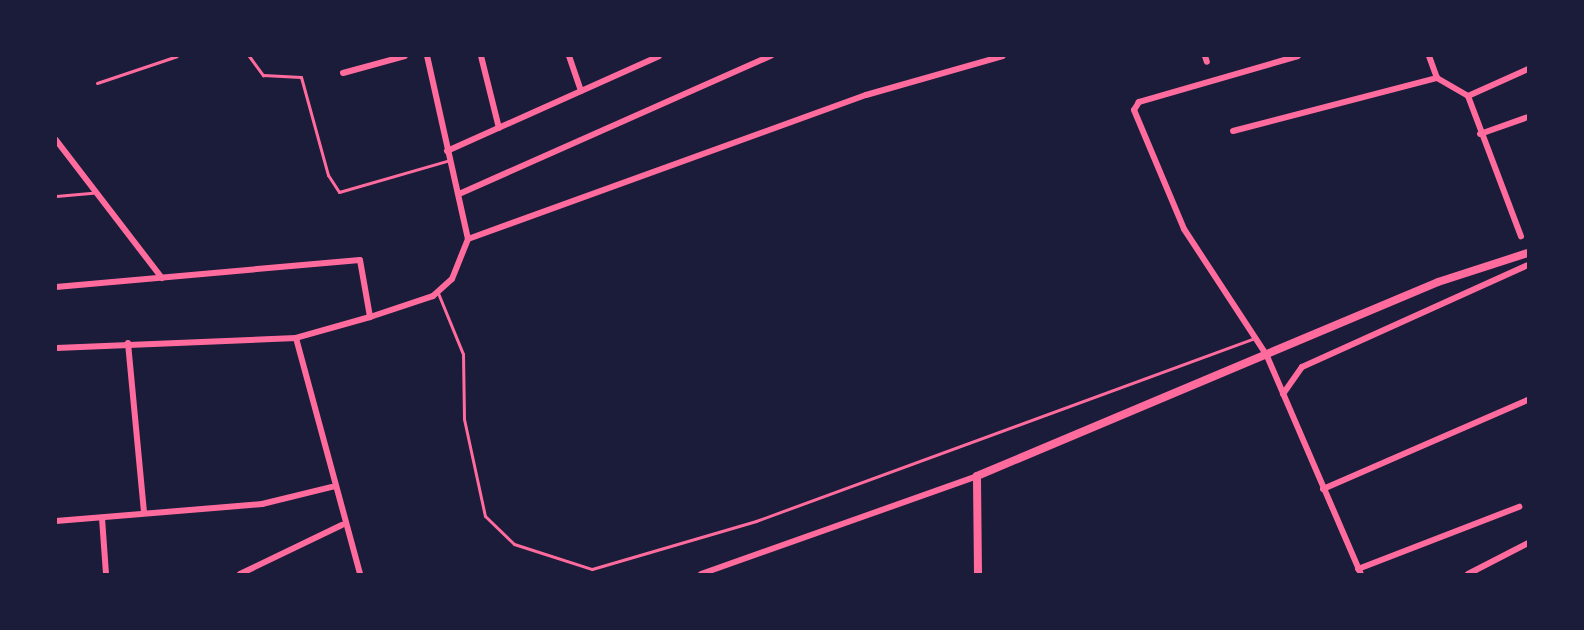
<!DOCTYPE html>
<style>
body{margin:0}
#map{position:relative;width:1584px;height:630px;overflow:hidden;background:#1b1b3a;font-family:"PT Sans Narrow",sans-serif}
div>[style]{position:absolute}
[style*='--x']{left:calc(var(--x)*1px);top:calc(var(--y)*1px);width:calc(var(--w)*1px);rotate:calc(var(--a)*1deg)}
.service>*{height:3px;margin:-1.5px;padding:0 1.5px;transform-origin:1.5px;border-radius:1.5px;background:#ff6b9d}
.minor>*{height:6px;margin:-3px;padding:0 3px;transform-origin:3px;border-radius:3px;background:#ff6b9d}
.tertiary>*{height:8px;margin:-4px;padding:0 4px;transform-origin:4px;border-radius:4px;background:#ff6b9d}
span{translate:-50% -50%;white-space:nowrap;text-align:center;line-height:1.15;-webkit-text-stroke:5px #1b1b3a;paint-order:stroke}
.frame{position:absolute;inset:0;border:57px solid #1b1b3a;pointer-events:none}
</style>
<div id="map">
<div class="service">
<i style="--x:249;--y:56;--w:24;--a:54"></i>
<i style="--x:263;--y:75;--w:38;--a:3"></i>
<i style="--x:301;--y:77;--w:102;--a:74.6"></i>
<i style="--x:328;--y:175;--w:20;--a:57"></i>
<i style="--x:339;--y:192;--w:116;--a:-16.1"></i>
<i style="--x:97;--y:83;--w:84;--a:-18.6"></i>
<i style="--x:56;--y:196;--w:37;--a:-5"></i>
<i style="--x:438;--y:293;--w:66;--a:67.7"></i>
<i style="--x:463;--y:354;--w:65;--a:89.1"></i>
<i style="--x:464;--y:419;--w:99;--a:77.8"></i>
<i style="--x:485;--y:516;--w:40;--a:44"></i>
<i style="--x:514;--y:544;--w:82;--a:17.8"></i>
<i style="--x:592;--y:569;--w:171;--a:-16.3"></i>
<i style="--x:756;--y:521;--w:531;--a:-20.14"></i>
</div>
<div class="minor">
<i style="--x:481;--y:56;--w:74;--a:76"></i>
<i style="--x:569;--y:56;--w:37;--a:71"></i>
<i style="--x:1205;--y:56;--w:6;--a:72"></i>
<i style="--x:1298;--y:56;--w:166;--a:163.9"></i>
<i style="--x:1139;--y:102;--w:9;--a:122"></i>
<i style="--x:1134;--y:110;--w:129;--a:67.2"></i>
<i style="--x:1184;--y:229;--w:152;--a:56.8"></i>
<i style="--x:1267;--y:356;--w:237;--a:66.7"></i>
<i style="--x:343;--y:73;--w:64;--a:-15.3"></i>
<i style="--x:1437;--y:78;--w:36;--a:30"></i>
<i style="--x:1468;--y:96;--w:150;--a:69.3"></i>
<i style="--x:1468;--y:96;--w:66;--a:-24.2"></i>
<i style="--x:1233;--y:131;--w:211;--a:-14.6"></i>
<i style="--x:1437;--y:78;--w:23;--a:-110"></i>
<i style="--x:1480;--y:134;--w:51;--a:-19.5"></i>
<i style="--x:56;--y:140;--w:174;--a:52.5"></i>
<i style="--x:447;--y:151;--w:232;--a:-24.1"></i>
<i style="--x:459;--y:194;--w:341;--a:-23.9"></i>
<i style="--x:468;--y:239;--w:423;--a:-19.9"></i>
<i style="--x:866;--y:95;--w:142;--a:-15.9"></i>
<i style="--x:56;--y:287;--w:305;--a:-5.1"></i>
<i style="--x:360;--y:260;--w:58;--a:80"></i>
<i style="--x:370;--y:317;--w:77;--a:164.2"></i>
<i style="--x:296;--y:338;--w:240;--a:177.6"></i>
<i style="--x:370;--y:317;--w:66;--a:-18.4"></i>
<i style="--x:433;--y:296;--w:25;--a:-42"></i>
<i style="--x:452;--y:279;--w:43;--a:-68.2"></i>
<i style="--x:468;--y:239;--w:188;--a:-102.6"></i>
<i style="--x:296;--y:338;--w:245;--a:74.8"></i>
<i style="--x:128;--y:343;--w:170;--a:84.6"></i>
<i style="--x:1283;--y:394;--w:33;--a:-55"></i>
<i style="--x:1302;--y:367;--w:248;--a:-24.3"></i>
<i style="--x:1323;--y:489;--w:223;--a:-23.5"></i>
<i style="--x:102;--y:518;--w:56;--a:85.9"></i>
<i style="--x:56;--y:521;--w:207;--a:-4.7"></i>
<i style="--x:262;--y:504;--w:72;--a:-13.7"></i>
<i style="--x:1358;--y:569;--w:173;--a:-21.1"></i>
<i style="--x:240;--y:574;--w:113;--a:-25.7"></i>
<i style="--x:701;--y:574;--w:293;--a:-19.5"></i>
<i style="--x:1468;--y:574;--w:68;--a:-27.3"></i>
</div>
<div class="tertiary">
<i style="--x:978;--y:574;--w:98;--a:-90.6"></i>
<i style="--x:977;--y:476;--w:500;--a:-22.82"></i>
<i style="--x:1438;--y:282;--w:95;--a:-17.9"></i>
</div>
<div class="frame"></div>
</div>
